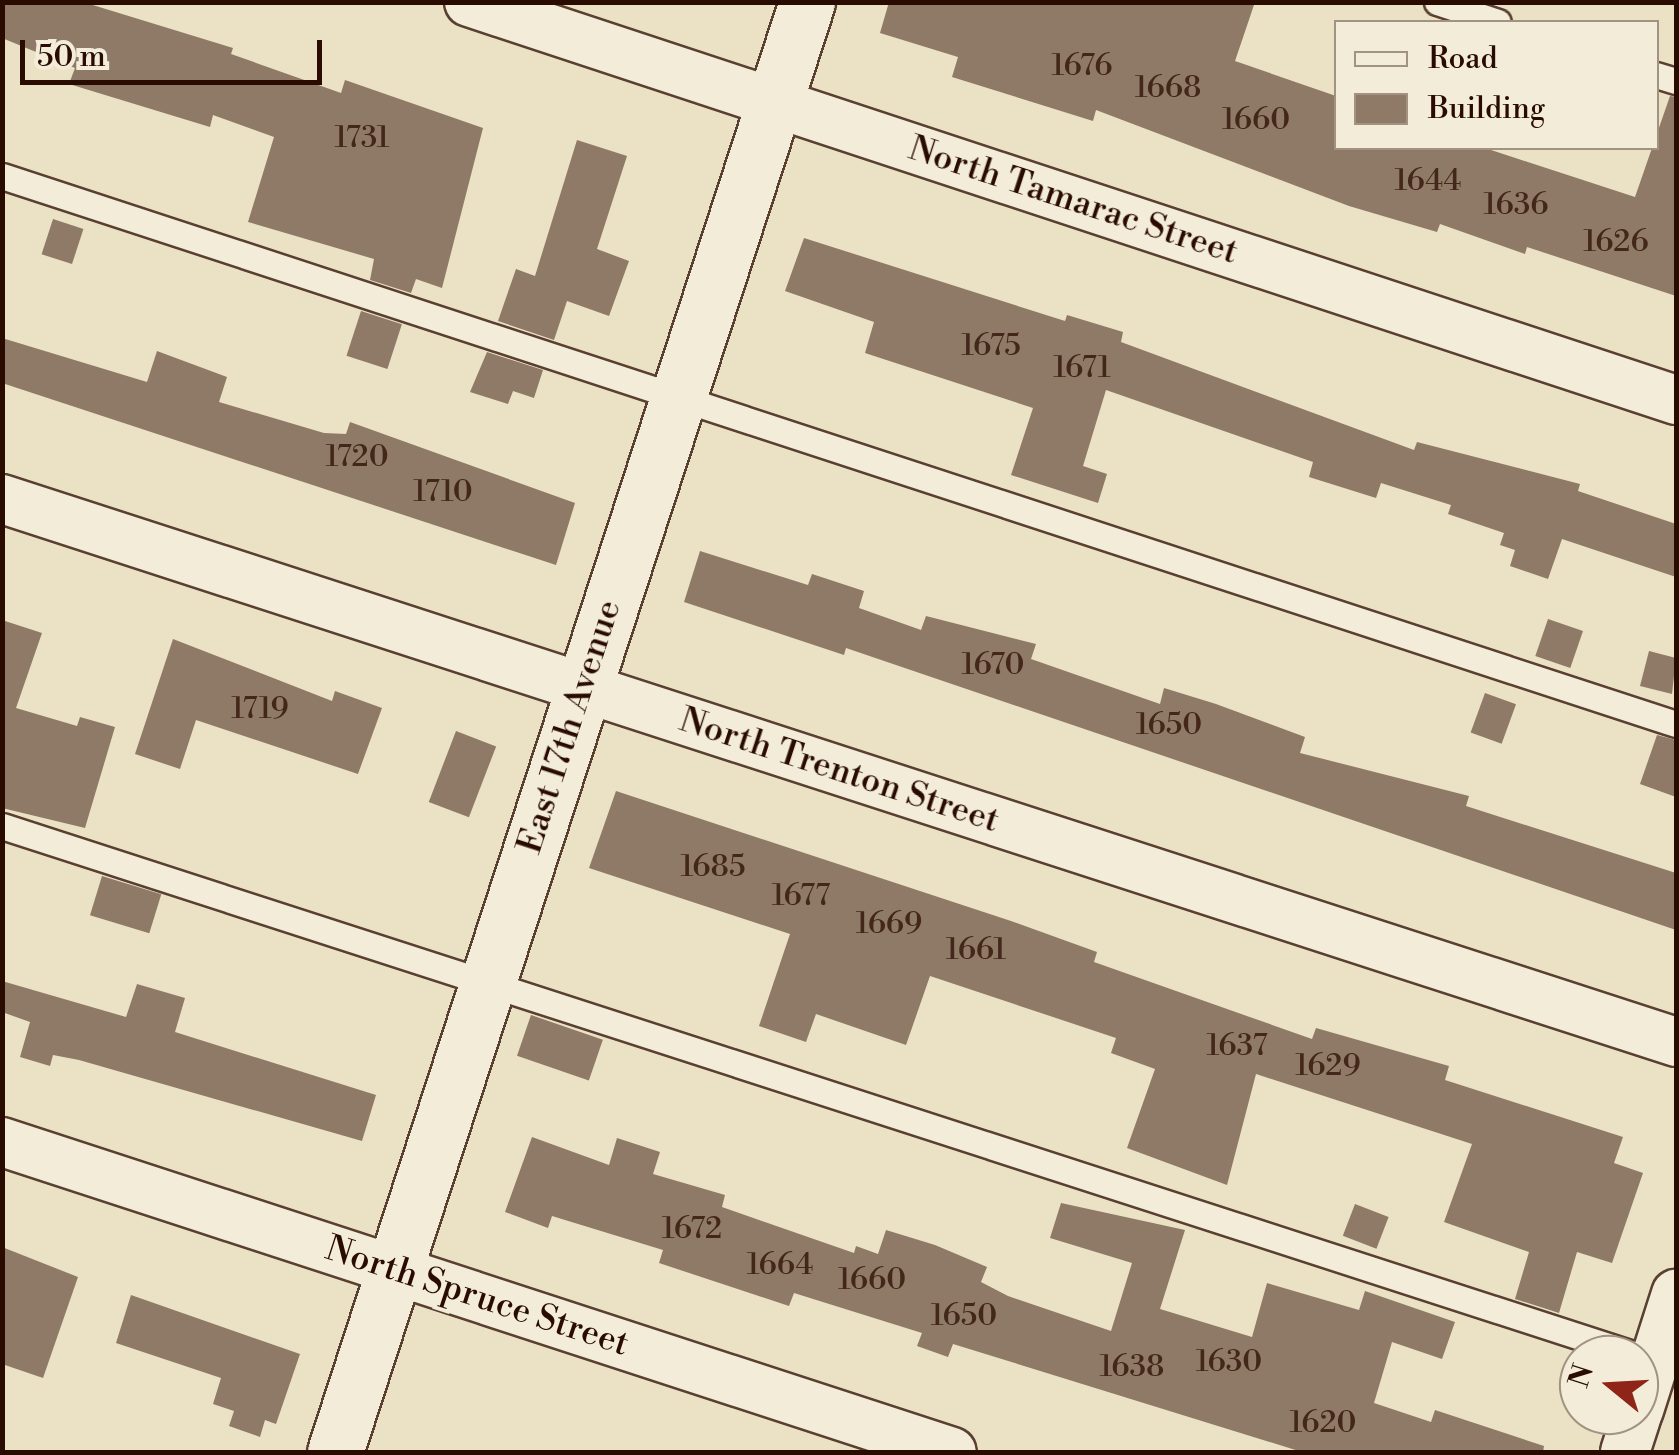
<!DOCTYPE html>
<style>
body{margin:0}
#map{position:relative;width:1679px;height:1455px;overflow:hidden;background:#ebe1c5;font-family:"Libre Bodoni",serif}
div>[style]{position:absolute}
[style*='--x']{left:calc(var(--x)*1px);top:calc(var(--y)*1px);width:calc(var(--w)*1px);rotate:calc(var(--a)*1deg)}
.building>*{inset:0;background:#8e7a66;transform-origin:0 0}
.roads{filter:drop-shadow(2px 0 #5a4031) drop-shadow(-2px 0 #5a4031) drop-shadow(0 2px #5a4031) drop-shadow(0 -2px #5a4031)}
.lane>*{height:25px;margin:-12.5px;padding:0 12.5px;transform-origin:12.5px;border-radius:12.5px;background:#f2ecd9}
.street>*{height:48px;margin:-24px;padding:0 24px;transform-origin:24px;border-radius:24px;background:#f2ecd9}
.secondary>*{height:55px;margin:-27.5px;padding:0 27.5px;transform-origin:27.5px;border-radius:27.5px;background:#f2ecd9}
span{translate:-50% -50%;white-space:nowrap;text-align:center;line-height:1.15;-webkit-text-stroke:8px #f2ecd9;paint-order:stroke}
.number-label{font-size:30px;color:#43271a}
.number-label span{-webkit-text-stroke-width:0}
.street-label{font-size:35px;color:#2a0b00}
.frame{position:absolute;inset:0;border:5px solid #2a0b00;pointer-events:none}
.legend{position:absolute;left:1334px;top:20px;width:325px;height:130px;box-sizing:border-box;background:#f2ecd9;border:2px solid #a29282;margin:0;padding:12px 18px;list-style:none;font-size:30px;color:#2a0b00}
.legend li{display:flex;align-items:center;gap:20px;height:50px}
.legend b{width:50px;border:2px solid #a29282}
.north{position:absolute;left:1559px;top:1335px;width:100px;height:100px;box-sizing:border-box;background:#f2ecd9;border:2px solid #a29282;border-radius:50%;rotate:288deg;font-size:28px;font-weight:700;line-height:40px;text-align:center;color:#2a0b00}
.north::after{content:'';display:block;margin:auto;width:35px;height:45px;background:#8f2418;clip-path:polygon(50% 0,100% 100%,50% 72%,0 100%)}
.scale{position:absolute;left:20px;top:40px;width:302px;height:45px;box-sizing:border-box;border:5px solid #2a0b00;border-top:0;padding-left:12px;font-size:30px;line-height:35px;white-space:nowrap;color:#2a0b00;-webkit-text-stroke:8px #f2ecd9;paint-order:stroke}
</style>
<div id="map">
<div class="building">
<i style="clip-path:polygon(2px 2px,83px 2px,233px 48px,231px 54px,341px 93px,345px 80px,483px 128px,442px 288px,416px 279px,411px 293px,370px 280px,374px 259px,248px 222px,274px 137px,213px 115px,210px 127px,69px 84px,75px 68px,2px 38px)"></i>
<i style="clip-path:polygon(889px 2px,1255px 2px,1235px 61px,1336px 96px,1336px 148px,1485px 148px,1635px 197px,1670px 96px,1676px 97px,1676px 296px,1527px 247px,1525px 254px,1440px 224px,1437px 232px,1349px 206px,1096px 110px,1093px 121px,952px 77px,958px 57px,880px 33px)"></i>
<i style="clip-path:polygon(577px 140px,627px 156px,597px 249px,629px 261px,609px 316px,567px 301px,554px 340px,498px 321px,516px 269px,535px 276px)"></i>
<i style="left:53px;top:219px;width:32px;height:37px;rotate:18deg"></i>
<i style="clip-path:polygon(804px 238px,1065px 321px,1067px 315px,1123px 332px,1121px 342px,1414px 450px,1417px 442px,1580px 484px,1578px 491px,1676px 524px,1676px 577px,1562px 539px,1548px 579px,1510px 566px,1515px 550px,1500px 545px,1504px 533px,1448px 514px,1451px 505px,1381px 483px,1376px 498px,1309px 477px,1313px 462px,1106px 390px,1083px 466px,1107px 474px,1098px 503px,1011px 475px,1033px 408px,865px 353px,874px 322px,785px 291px)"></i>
<i style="left:361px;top:311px;width:43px;height:47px;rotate:18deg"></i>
<i style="clip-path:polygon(2px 338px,147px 382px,157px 351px,227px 377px,219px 402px,324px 433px,346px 434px,350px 422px,575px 503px,556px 565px,2px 383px)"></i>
<i style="clip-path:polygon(487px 352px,543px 370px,534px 398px,513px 391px,508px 404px,470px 392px)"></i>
<i style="clip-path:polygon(700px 551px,808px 585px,812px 574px,864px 591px,859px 608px,921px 630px,926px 616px,1036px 644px,1031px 659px,1160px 704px,1164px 688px,1216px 704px,1305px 737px,1300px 753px,1469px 796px,1466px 806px,1676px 873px,1676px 930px,846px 648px,844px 655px,684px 602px)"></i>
<i style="left:1548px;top:619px;width:37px;height:39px;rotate:19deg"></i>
<i style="clip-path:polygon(2px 620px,42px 633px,16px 708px,77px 726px,80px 717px,115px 727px,85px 828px,2px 808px)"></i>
<i style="clip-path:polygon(173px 639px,332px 701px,335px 691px,382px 708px,358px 774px,196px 720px,180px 769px,135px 754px)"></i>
<i style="clip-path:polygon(1649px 651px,1676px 658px,1672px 694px,1640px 686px)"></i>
<i style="left:1485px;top:693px;width:33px;height:42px;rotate:20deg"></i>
<i style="left:456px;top:731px;width:43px;height:76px;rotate:21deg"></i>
<i style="clip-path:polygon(1657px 735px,1676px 740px,1676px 797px,1640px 784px)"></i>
<i style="clip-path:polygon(616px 791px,1011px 921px,1097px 952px,1094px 962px,1312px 1039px,1316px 1028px,1449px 1066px,1445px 1080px,1623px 1137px,1614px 1163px,1643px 1173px,1612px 1263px,1577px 1252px,1559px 1313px,1515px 1299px,1529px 1252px,1444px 1222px,1472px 1144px,1256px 1074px,1227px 1185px,1127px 1148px,1155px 1069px,1111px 1053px,1116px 1038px,930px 976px,906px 1045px,816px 1014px,806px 1042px,759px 1026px,790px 934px,589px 868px)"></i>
<i style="left:102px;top:876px;width:62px;height:41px;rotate:17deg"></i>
<i style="clip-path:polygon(2px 981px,126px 1017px,137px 984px,185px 998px,175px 1032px,376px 1095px,362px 1141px,79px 1060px,53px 1055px,50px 1066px,20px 1057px,30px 1022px,2px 1012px)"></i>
<i style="left:531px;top:1015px;width:76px;height:43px;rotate:19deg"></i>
<i style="clip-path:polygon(532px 1137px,609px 1165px,617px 1138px,660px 1152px,653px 1174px,725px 1195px,722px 1207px,854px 1253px,856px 1246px,878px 1254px,886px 1230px,935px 1245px,987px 1267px,981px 1282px,1008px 1296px,1111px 1331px,1132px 1263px,1050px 1238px,1061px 1203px,1185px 1230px,1160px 1309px,1252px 1337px,1267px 1283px,1359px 1310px,1365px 1291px,1455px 1322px,1442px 1359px,1392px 1342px,1374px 1403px,1431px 1422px,1435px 1410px,1544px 1446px,1543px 1452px,1302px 1452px,953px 1344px,948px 1357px,917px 1346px,922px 1333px,794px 1293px,789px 1306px,659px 1263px,663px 1250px,552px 1216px,548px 1228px,505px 1212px)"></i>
<i style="left:1355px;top:1204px;width:36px;height:34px;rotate:21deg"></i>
<i style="clip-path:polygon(2px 1247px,78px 1277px,43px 1378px,2px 1364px)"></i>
<i style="clip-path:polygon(131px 1295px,300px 1354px,276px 1424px,265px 1420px,260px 1437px,229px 1426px,234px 1411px,213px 1404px,221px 1378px,116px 1343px)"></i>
</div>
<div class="roads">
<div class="lane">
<i style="--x:1437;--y:2;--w:64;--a:18.2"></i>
<i style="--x:1656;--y:75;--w:21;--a:17"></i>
<i style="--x:2;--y:176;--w:1761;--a:18.13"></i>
<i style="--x:2;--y:826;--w:1717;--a:17.94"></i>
</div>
<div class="street">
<i style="--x:469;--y:2;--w:1271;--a:18.25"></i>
<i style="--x:2;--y:499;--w:1760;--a:17.97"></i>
<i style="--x:2;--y:1142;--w:999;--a:18.07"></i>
<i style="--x:1639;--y:1410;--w:122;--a:-72.3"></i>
<i style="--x:1625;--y:1452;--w:39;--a:-72"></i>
</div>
<div class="secondary">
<i style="--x:335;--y:1452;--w:1525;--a:-71.97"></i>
</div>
</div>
<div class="number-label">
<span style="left:1082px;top:66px">1676</span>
<span style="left:1168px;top:88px">1668</span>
<span style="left:1256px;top:120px">1660</span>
<span style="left:362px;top:138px">1731</span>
<span style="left:1428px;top:181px">1644</span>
<span style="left:1516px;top:205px">1636</span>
<span style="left:1616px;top:242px">1626</span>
<span style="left:991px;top:346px">1675</span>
<span style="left:1082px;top:368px">1671</span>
<span style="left:357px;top:457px">1720</span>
<span style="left:443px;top:492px">1710</span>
<span style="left:993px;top:665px">1670</span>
<span style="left:260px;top:709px">1719</span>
<span style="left:1169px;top:725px">1650</span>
<span style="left:713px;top:867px">1685</span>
<span style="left:801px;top:896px">1677</span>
<span style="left:889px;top:924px">1669</span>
<span style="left:976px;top:950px">1661</span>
<span style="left:1237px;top:1046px">1637</span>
<span style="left:1328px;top:1066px">1629</span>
<span style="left:692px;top:1229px">1672</span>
<span style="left:780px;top:1265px">1664</span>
<span style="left:872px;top:1280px">1660</span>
<span style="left:964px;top:1316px">1650</span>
<span style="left:1229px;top:1362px">1630</span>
<span style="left:1132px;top:1367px">1638</span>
<span style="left:1323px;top:1423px">1620</span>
</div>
<div class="street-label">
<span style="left:1073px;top:201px;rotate:18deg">North Tamarac Street</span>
<span style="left:570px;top:727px;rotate:-72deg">East 17th Avenue</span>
<span style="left:839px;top:771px;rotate:18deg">North Trenton Street</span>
<span style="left:477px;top:1297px;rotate:18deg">North Spruce Street</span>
</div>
<div class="frame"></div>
<ul class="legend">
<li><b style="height:12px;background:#f2ecd9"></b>Road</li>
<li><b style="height:28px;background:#8e7a66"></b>Building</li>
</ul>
<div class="north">N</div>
<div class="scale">50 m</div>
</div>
